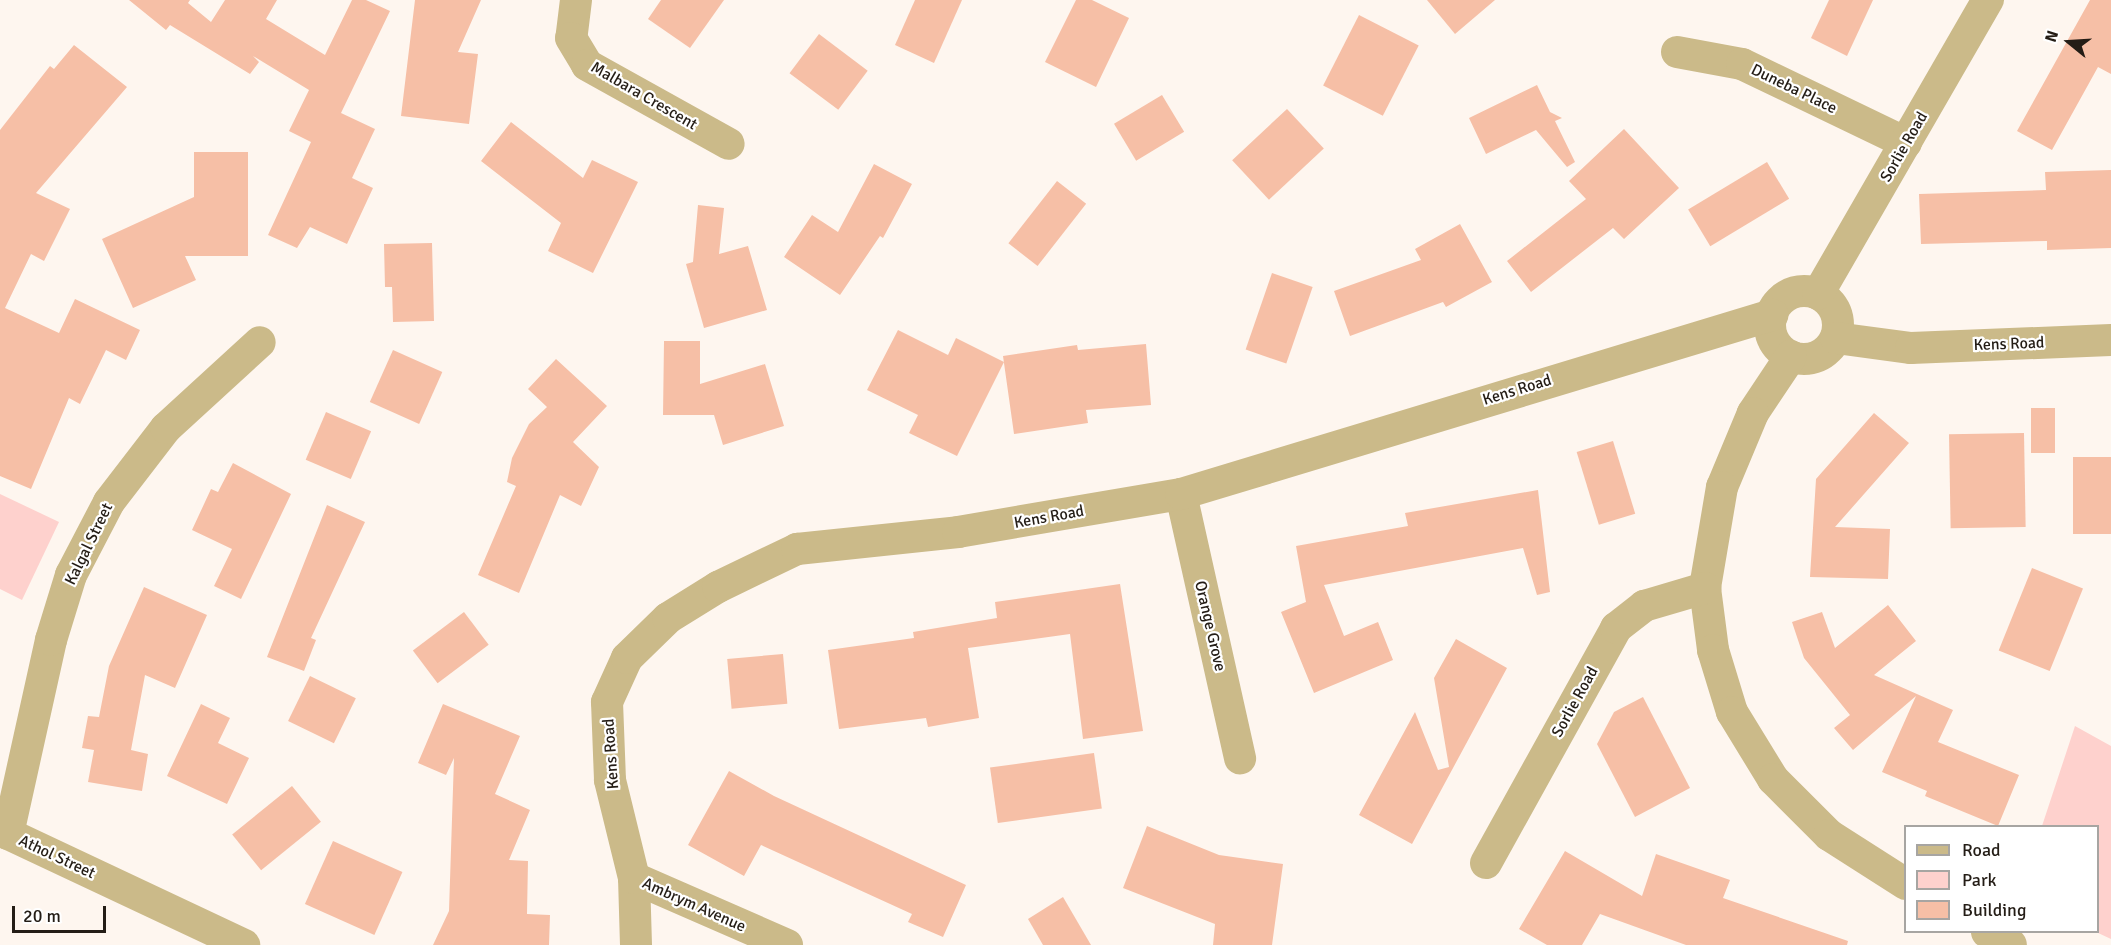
<!DOCTYPE html>
<style>
body{margin:0}
#map{position:relative;width:2111px;height:945px;overflow:hidden;background:#fef6ef;font-family:Signika,sans-serif}
div>[style]{position:absolute}
[style*='--x']{left:calc(var(--x)*1px);top:calc(var(--y)*1px);width:calc(var(--w)*1px);rotate:calc(var(--a)*1deg)}
.green>*{inset:0;background:#fed1cd}
.building>*{inset:0;background:#f6bfa6;transform-origin:0 0}
.minor>*{height:32px;margin:-16px;padding:0 16px;transform-origin:16px;border-radius:16px;background:#cbba89}
.minor>.ring{margin:-16px;padding:0;box-sizing:content-box;background:none;border:32px solid #cbba89;border-radius:50%}
span{translate:-50% -50%;white-space:nowrap;text-align:center;line-height:1.15;-webkit-text-stroke:4.5px #fff;paint-order:stroke}
.street-label{font-size:16px;color:#241d16}
.legend{position:absolute;left:1904px;top:825px;width:195px;height:108px;box-sizing:border-box;background:#fff;border:2px solid #a7a5a2;margin:0;padding:8px 10px;list-style:none;font-size:18px;color:#241d16}
.legend li{display:flex;align-items:center;gap:12px;height:30px}
.legend b{width:30px;border:2px solid #a7a5a2}
.north{position:absolute;left:2039px;top:12px;width:60px;height:60px;-webkit-text-stroke:4px #fff;paint-order:stroke;rotate:288deg;font-size:16px;font-weight:700;line-height:24px;text-align:center;color:#241d16}
.north::after{content:'';display:block;margin:auto;width:21px;height:27px;background:#241d16;clip-path:polygon(50% 0,100% 100%,50% 72%,0 100%)}
.scale{position:absolute;left:12px;top:906px;width:94px;height:27px;box-sizing:border-box;border:3px solid #241d16;border-top:0;padding-left:8px;font-size:18px;line-height:21px;white-space:nowrap;color:#241d16;-webkit-text-stroke:4px #fff;paint-order:stroke}
</style>
<div id="map">
<div class="green">
<i style="clip-path:polygon(0 494px,59px 522px,22px 600px,0 589px)"></i>
<i style="clip-path:polygon(2075px 726px,2111px 746px,2111px 939px,2096px 932px,2098px 826px,2042px 826px)"></i>
</div>
<div class="building">
<i style="clip-path:polygon(129px 0,190px 0,188px 3px,211px 22px,225px 0,277px 0,266px 19px,325px 55px,352px 0,366px 0,390px 11px,341px 113px,375px 129px,352px 178px,373px 188px,347px 244px,310px 227px,297px 248px,268px 235px,311px 142px,289px 131px,309px 90px,253px 56px,259px 62px,250px 74px,170px 25px,166px 30px)"></i>
<i style="clip-path:polygon(415px 0,481px 0,458px 52px,478px 54px,469px 124px,401px 116px)"></i>
<i style="clip-path:polygon(661px 0,724px 0,690px 48px,648px 19px)"></i>
<i style="clip-path:polygon(915px 0,962px 0,934px 63px,895px 45px)"></i>
<i style="clip-path:polygon(1076px 0,1092px 0,1129px 18px,1096px 87px,1045px 62px)"></i>
<i style="clip-path:polygon(1427px 0,1495px 0,1455px 34px)"></i>
<i style="clip-path:polygon(1829px 0,1873px 0,1847px 56px,1811px 38px)"></i>
<i style="clip-path:polygon(2090px 0,2111px 0,2111px 74px,2098px 67px,2052px 150px,2017px 131px)"></i>
<i style="left:1359px;top:15px;width:67px;height:79px;rotate:27deg"></i>
<i style="left:819px;top:34px;width:61px;height:49px;rotate:37deg"></i>
<i style="clip-path:polygon(74px 45px,127px 87px,36px 193px,70px 209px,44px 261px,31px 254px,5px 308px,59px 333px,75px 299px,140px 330px,126px 360px,106px 350px,80px 404px,69px 398px,31px 489px,0 476px,0 130px,50px 66px,54px 69px)"></i>
<i style="clip-path:polygon(1537px 85px,1550px 112px,1562px 118px,1555px 121px,1575px 162px,1567px 167px,1536px 130px,1486px 154px,1469px 118px)"></i>
<i style="left:1162px;top:95px;width:43px;height:56px;rotate:59deg"></i>
<i style="left:1287px;top:109px;width:54px;height:75px;rotate:47deg"></i>
<i style="clip-path:polygon(511px 122px,583px 178px,592px 160px,638px 182px,593px 273px,548px 251px,561px 223px,481px 161px)"></i>
<i style="clip-path:polygon(1624px 129px,1679px 188px,1624px 239px,1613px 228px,1531px 292px,1507px 261px,1586px 199px,1569px 181px)"></i>
<i style="clip-path:polygon(194px 152px,248px 152px,248px 256px,185px 256px,196px 280px,133px 308px,102px 239px,194px 197px)"></i>
<i style="left:1767px;top:162px;width:43px;height:92px;rotate:59deg"></i>
<i style="clip-path:polygon(874px 164px,912px 184px,883px 238px,880px 236px,840px 295px,784px 257px,812px 215px,838px 232px)"></i>
<i style="clip-path:polygon(2111px 170px,2111px 248px,2047px 250px,2047px 241px,1921px 244px,1919px 194px,2046px 190px,2045px 172px)"></i>
<i style="left:1057px;top:181px;width:37px;height:79px;rotate:38deg"></i>
<i style="clip-path:polygon(698px 205px,724px 208px,719px 254px,748px 246px,767px 310px,704px 328px,686px 264px,693px 262px)"></i>
<i style="clip-path:polygon(1460px 224px,1492px 282px,1446px 307px,1443px 302px,1350px 336px,1334px 291px,1421px 260px,1415px 249px)"></i>
<i style="clip-path:polygon(432px 243px,434px 321px,393px 322px,392px 287px,385px 287px,384px 244px)"></i>
<i style="left:1272px;top:273px;width:43px;height:81px;rotate:19deg"></i>
<i style="clip-path:polygon(898px 330px,948px 355px,956px 338px,1004px 362px,957px 456px,909px 433px,918px 415px,867px 390px)"></i>
<i style="clip-path:polygon(664px 341px,700px 341px,700px 384px,765px 364px,784px 426px,723px 445px,714px 415px,663px 415px)"></i>
<i style="clip-path:polygon(1146px 344px,1151px 405px,1086px 410px,1088px 423px,1014px 434px,1003px 356px,1077px 345px,1078px 350px)"></i>
<i style="left:393px;top:350px;width:54px;height:57px;rotate:24deg"></i>
<i style="clip-path:polygon(556px 359px,607px 406px,573px 442px,599px 467px,581px 506px,560px 495px,519px 593px,478px 575px,516px 486px,507px 482px,512px 458px,529px 424px,547px 407px,528px 389px)"></i>
<i style="left:2031px;top:408px;width:24px;height:45px"></i>
<i style="left:326px;top:412px;width:49px;height:52px;rotate:23deg"></i>
<i style="clip-path:polygon(1874px 413px,1909px 443px,1835px 527px,1890px 529px,1888px 579px,1810px 577px,1816px 479px)"></i>
<i style="left:2024px;top:433px;width:94px;height:75px;rotate:89deg"></i>
<i style="left:1613px;top:441px;width:76px;height:38px;rotate:73deg"></i>
<i style="left:2111px;top:457px;width:77px;height:38px;rotate:90deg"></i>
<i style="clip-path:polygon(233px 463px,291px 494px,241px 599px,214px 586px,232px 549px,192px 530px,211px 489px,218px 492px)"></i>
<i style="clip-path:polygon(1538px 490px,1550px 592px,1537px 595px,1523px 548px,1324px 585px,1344px 636px,1378px 622px,1393px 660px,1314px 693px,1281px 612px,1306px 602px,1296px 546px,1408px 526px,1405px 513px)"></i>
<i style="clip-path:polygon(327px 505px,365px 522px,311px 638px,316px 640px,304px 671px,267px 657px)"></i>
<i style="left:2032px;top:568px;width:55px;height:89px;rotate:22deg"></i>
<i style="clip-path:polygon(1120px 584px,1143px 731px,1083px 739px,1070px 634px,968px 648px,979px 718px,928px 727px,926px 718px,839px 729px,828px 650px,914px 638px,913px 632px,997px 618px,995px 602px)"></i>
<i style="clip-path:polygon(144px 587px,207px 615px,175px 688px,145px 675px,131px 750px,148px 754px,142px 791px,88px 782px,94px 750px,82px 748px,88px 716px,99px 717px,109px 666px)"></i>
<i style="clip-path:polygon(1888px 605px,1916px 641px,1874px 675px,1953px 710px,1938px 742px,2019px 775px,1998px 826px,1925px 796px,1927px 791px,1882px 772px,1916px 696px,1853px 750px,1834px 728px,1850px 715px,1804px 658px,1792px 622px,1822px 612px,1835px 648px)"></i>
<i style="left:464px;top:612px;width:41px;height:64px;rotate:53deg"></i>
<i style="clip-path:polygon(1456px 639px,1507px 668px,1412px 844px,1359px 815px,1415px 712px,1438px 770px,1449px 767px,1434px 678px)"></i>
<i style="left:783px;top:654px;width:50px;height:56px;rotate:85deg"></i>
<i style="left:310px;top:676px;width:51px;height:50px;rotate:26deg"></i>
<i style="clip-path:polygon(1643px 697px,1690px 788px,1635px 817px,1597px 744px,1614px 712px)"></i>
<i style="clip-path:polygon(201px 704px,230px 718px,218px 743px,249px 758px,227px 804px,167px 776px)"></i>
<i style="clip-path:polygon(443px 704px,520px 736px,495px 794px,530px 810px,509px 860px,528px 861px,527px 914px,550px 915px,549px 945px,433px 945px,449px 911px,454px 758px,446px 775px,418px 763px)"></i>
<i style="left:1094px;top:753px;width:56px;height:105px;rotate:82deg"></i>
<i style="clip-path:polygon(729px 771px,774px 796px,966px 885px,943px 937px,908px 922px,912px 914px,761px 845px,744px 876px,688px 845px)"></i>
<i style="left:292px;top:786px;width:46px;height:77px;rotate:51deg"></i>
<i style="clip-path:polygon(1147px 826px,1219px 855px,1283px 864px,1272px 945px,1213px 945px,1215px 924px,1123px 888px)"></i>
<i style="left:333px;top:841px;width:76px;height:69px;rotate:24deg"></i>
<i style="clip-path:polygon(1565px 851px,1642px 896px,1656px 854px,1730px 880px,1723px 898px,1848px 941px,1847px 945px,1686px 945px,1600px 914px,1582px 945px,1547px 945px,1519px 929px)"></i>
<i style="clip-path:polygon(1063px 897px,1091px 945px,1043px 945px,1028px 919px)"></i>
</div>
<div class="minor">
<i style="--x:576;--y:0;--w:38;--a:97"></i>
<i style="--x:571;--y:38;--w:31;--a:59"></i>
<i style="--x:587;--y:65;--w:162;--a:29.1"></i>
<i style="--x:1677;--y:52;--w:66;--a:10.5"></i>
<i style="--x:1742;--y:64;--w:182;--a:25.7"></i>
<i class="ring" style="left:1770px;top:291px;width:36px;height:36px"></i>
<i style="--x:1818;--y:294;--w:340;--a:-60"></i>
<i style="--x:1836;--y:338;--w:76;--a:7.6"></i>
<i style="--x:1911;--y:348;--w:200;--a:-2.3"></i>
<i style="--x:1791;--y:356;--w:69;--a:123.7"></i>
<i style="--x:1753;--y:413;--w:80;--a:112.7"></i>
<i style="--x:1722;--y:487;--w:102;--a:99.6"></i>
<i style="--x:1705;--y:588;--w:63;--a:82.6"></i>
<i style="--x:1713;--y:650;--w:65;--a:73"></i>
<i style="--x:1732;--y:712;--w:79;--a:58.5"></i>
<i style="--x:1773;--y:779;--w:79;--a:45"></i>
<i style="--x:1829;--y:835;--w:91;--a:32.5"></i>
<i style="--x:1181;--y:494;--w:271;--a:77.4"></i>
<i style="--x:0;--y:830;--w:270;--a:25.2"></i>
<i style="--x:8;--y:834;--w:199;--a:-77.5"></i>
<i style="--x:51;--y:640;--w:68;--a:-72.9"></i>
<i style="--x:71;--y:575;--w:82;--a:-62.5"></i>
<i style="--x:109;--y:502;--w:93;--a:-52.4"></i>
<i style="--x:166;--y:428;--w:127;--a:-42.5"></i>
<i style="--x:1486;--y:863;--w:269;--a:-61"></i>
<i style="--x:1616;--y:628;--w:36;--a:-38"></i>
<i style="--x:1644;--y:606;--w:64;--a:-16.4"></i>
<i style="--x:634;--y:878;--w:167;--a:23.6"></i>
<i style="--x:1987;--y:932;--w:27;--a:28"></i>
<i style="--x:636;--y:945;--w:67;--a:-91.7"></i>
<i style="--x:634;--y:878;--w:101;--a:-103.8"></i>
<i style="--x:610;--y:780;--w:78;--a:-92.2"></i>
<i style="--x:607;--y:702;--w:48;--a:-65.6"></i>
<i style="--x:627;--y:658;--w:57;--a:-44.3"></i>
<i style="--x:668;--y:618;--w:59;--a:-31.8"></i>
<i style="--x:718;--y:587;--w:88;--a:-25.7"></i>
<i style="--x:797;--y:549;--w:162;--a:-6"></i>
<i style="--x:958;--y:532;--w:226;--a:-9.7"></i>
<i style="--x:1181;--y:494;--w:618;--a:-16.85"></i>
</div>
<div class="street-label">
<span style="left:1794px;top:89px;rotate:26deg">Duneba Place</span>
<span style="left:644px;top:96px;rotate:30deg">Malbara Crescent</span>
<span style="left:1904px;top:147px;rotate:-60deg">Sorlie Road</span>
<span style="left:2009px;top:344px;rotate:-2deg">Kens Road</span>
<span style="left:1517px;top:390px;rotate:-17deg">Kens Road</span>
<span style="left:1049px;top:517px;rotate:-10deg">Kens Road</span>
<span style="left:89px;top:544px;rotate:-64deg">Kalgal Street</span>
<span style="left:1210px;top:626px;rotate:77deg">Orange Grove</span>
<span style="left:1575px;top:702px;rotate:-61deg">Sorlie Road</span>
<span style="left:611px;top:754px;rotate:-94deg">Kens Road</span>
<span style="left:57px;top:857px;rotate:25deg">Athol Street</span>
<span style="left:694px;top:905px;rotate:24deg">Ambrym Avenue</span>
</div>
<ul class="legend">
<li><b style="height:8px;background:#cbba89"></b>Road</li>
<li><b style="height:16px;background:#fed1cd"></b>Park</li>
<li><b style="height:16px;background:#f6bfa6"></b>Building</li>
</ul>
<div class="north">N</div>
<div class="scale">20 m</div>
</div>
